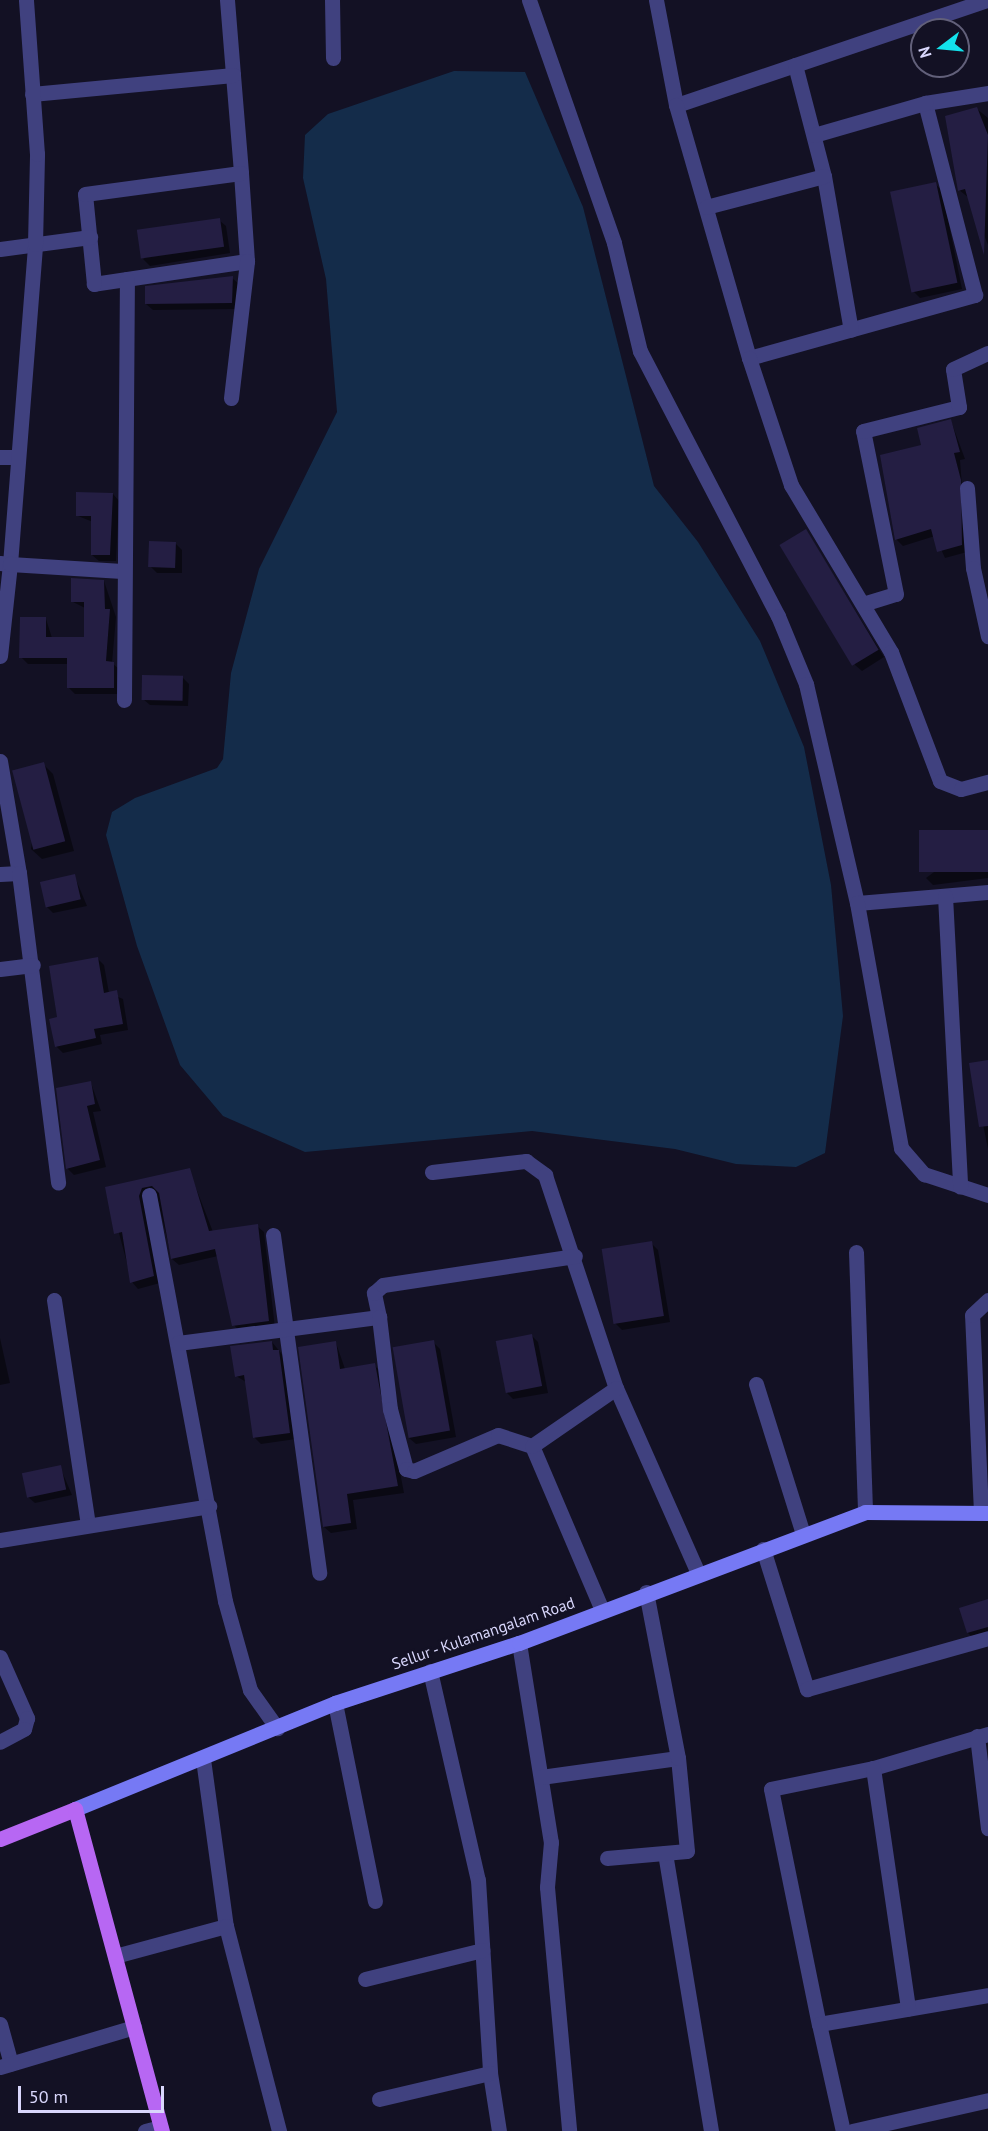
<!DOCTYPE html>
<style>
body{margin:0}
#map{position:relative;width:988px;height:2131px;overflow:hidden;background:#131124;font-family:"PT Sans",sans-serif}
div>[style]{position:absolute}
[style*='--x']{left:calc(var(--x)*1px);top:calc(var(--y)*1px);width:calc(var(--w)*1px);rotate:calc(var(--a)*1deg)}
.water>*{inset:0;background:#142c4a}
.shadow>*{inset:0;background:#0007}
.building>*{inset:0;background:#241e43;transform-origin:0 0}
.minor>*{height:15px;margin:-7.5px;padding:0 7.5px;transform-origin:7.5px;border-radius:7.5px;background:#40417f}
.secondary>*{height:15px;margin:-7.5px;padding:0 7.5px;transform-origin:7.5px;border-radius:7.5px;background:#7679f4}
.primary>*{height:15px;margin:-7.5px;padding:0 7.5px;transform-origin:7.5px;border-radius:7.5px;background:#b767f3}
span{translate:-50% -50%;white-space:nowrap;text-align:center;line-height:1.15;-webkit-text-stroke:5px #131124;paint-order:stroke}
.street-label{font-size:16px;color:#d9d7fc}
.north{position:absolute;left:910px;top:18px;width:60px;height:60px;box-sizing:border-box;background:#131124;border:2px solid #62607a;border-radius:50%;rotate:254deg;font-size:16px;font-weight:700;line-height:24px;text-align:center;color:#d9d7fc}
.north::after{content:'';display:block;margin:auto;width:21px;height:27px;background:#13e1eb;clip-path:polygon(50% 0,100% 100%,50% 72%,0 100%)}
.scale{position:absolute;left:18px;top:2086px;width:146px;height:27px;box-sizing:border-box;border:3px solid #d9d7fc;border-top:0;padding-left:8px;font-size:18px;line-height:21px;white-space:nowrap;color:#d9d7fc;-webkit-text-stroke:4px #131124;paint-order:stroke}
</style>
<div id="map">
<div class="water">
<i style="clip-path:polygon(454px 71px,525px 72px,583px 207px,654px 486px,698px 542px,760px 641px,804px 747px,831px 885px,843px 1016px,825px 1153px,796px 1167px,736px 1164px,675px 1149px,532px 1131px,305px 1152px,223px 1116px,180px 1065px,137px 946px,106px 835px,112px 812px,135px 798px,217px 768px,223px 759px,231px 673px,259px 569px,337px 412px,326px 279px,303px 178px,305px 135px,328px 114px)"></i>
</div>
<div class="shadow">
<i style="clip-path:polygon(977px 109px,988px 118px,988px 245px,969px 198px,959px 190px)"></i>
<i style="clip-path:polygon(935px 184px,942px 190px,962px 289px,920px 298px,914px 292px)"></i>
<i style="clip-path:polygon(219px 220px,226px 226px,230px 253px,150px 266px,143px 259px)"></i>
<i style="clip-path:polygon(232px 278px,239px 284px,238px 309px,153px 310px,146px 304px)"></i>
<i style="clip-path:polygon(951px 421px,965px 459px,960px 460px,967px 552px,945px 558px,935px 536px,903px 546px,896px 539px,923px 446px)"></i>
<i style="clip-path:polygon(113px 494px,119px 501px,116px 561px,99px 561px,92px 555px,93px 522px,78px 516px)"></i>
<i style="clip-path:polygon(806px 531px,884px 657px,862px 671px,855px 665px)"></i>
<i style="clip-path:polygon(175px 543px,182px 550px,182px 573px,157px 573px,150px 566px)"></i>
<i style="clip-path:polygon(104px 581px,116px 617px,112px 663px,120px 670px,120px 694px,75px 694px,68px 687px,68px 664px,28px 664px,21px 657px,46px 619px,52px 638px,85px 639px,85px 608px,73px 602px)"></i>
<i style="clip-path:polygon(182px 677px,189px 684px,188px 706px,150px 705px,143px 699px)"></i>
<i style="clip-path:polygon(43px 764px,53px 774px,74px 851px,42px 859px,31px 849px)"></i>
<i style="clip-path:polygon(988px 832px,988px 878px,933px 885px,926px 878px)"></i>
<i style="clip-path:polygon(74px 875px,87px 906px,53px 913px,47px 907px)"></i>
<i style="clip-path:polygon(98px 959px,104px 965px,109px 993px,123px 999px,128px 1030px,100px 1035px,102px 1044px,63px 1053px,56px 1046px,59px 1018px)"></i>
<i style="clip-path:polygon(988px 1062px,988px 1149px,971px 1065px)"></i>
<i style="clip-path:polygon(91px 1083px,101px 1111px,93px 1112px,106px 1167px,74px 1175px,67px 1168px)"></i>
<i style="clip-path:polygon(189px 1170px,213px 1232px,257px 1226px,264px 1232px,275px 1328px,240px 1332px,234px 1325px,218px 1256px,179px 1265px,172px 1259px,156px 1193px,150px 1193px,160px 1283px,138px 1289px,132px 1282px,107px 1188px)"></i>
<i style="clip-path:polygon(651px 1243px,658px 1250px,670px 1322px,622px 1330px,615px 1323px)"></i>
<i style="clip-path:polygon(532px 1336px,538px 1342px,548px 1393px,513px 1399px,507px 1393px)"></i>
<i style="clip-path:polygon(0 1338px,10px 1383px,0 1385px)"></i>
<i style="clip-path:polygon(272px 1342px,285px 1358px,296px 1439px,261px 1444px,254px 1437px,246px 1382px,236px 1376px)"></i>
<i style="clip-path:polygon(433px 1342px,440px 1349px,456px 1437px,416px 1444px,409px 1438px)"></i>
<i style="clip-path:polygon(336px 1343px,345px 1369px,374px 1365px,381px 1372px,404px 1493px,353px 1500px,357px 1529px,331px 1533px,324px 1527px)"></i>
<i style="clip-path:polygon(60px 1467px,72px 1495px,35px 1503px,28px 1497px)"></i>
<i style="clip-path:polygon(988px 1601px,988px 1640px,978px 1643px,968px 1633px)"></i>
</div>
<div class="building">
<i style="clip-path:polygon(977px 107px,988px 135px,984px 255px,965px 189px,958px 191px,945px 116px)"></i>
<i style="left:936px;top:182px;width:103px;height:47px;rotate:78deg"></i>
<i style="left:220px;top:218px;width:29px;height:84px;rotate:82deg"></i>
<i style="clip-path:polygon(233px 276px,232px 303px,145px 304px,145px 286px)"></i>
<i style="clip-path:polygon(951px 419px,960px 452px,954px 453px,961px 480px,962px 545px,937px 552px,931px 529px,895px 540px,880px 455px,921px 445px,917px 428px)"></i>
<i style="clip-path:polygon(76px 492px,113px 493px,110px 555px,91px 555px,91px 516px,76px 516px)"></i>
<i style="left:806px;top:529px;width:141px;height:31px;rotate:59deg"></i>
<i style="left:149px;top:541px;width:27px;height:26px;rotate:2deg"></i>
<i style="clip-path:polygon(71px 578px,104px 580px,105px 609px,110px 609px,106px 661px,114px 662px,114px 688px,67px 688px,67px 658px,19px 658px,20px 617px,46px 617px,46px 637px,84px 637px,84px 602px,71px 602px)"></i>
<i style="left:142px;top:675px;width:41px;height:25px;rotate:1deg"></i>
<i style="left:44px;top:762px;width:82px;height:33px;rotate:75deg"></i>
<i style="left:988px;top:830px;width:42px;height:69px;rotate:90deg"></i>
<i style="left:75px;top:874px;width:26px;height:36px;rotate:77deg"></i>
<i style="clip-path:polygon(98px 957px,104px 993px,117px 990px,123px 1024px,94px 1029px,96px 1038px,55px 1047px,49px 1019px,57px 1017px,49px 966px)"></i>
<i style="clip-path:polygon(988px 1060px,988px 1126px,979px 1127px,969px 1063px)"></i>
<i style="clip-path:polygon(91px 1081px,95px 1104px,87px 1106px,100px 1160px,66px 1169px,56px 1088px)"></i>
<i style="clip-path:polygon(190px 1168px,209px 1231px,258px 1224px,269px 1321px,232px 1326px,215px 1249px,171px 1259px,159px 1193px,152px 1186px,142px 1188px,139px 1196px,154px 1276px,130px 1283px,122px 1232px,114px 1234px,105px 1187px)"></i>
<i style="left:652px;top:1241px;width:76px;height:51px;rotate:81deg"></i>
<i style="left:532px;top:1334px;width:53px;height:37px;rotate:79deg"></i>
<i style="left:434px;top:1340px;width:92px;height:42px;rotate:80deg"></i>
<i style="clip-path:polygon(272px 1341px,273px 1350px,279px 1350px,290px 1433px,253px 1438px,244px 1375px,235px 1377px,230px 1346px)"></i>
<i style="clip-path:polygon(336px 1341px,340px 1369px,375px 1363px,398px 1486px,347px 1494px,351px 1523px,323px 1527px,298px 1347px)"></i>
<i style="left:61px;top:1465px;width:25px;height:40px;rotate:78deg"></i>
<i style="clip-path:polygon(988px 1599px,988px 1627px,967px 1633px,959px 1608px)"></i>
</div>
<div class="minor">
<i style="--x:227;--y:0;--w:75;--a:85.4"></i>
<i style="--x:233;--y:75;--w:98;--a:85.3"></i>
<i style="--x:241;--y:173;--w:88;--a:86.1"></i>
<i style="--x:247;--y:261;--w:155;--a:171.5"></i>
<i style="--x:94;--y:284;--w:90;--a:-95.7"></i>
<i style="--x:85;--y:194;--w:157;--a:-7.7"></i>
<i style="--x:332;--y:0;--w:58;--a:89"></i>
<i style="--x:529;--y:0;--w:257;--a:70.7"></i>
<i style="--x:614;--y:243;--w:111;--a:76.5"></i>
<i style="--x:640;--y:351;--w:299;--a:62.5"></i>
<i style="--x:778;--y:616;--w:74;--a:67.6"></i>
<i style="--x:806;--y:684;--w:225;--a:76.9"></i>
<i style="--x:656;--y:0;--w:107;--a:79.2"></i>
<i style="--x:987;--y:0;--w:328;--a:161.3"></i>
<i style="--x:676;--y:105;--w:263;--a:73.9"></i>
<i style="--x:749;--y:358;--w:235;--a:-15.6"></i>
<i style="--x:975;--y:295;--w:198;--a:-104.6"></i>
<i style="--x:925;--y:103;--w:64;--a:-9"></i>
<i style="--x:795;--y:65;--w:115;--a:75.4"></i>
<i style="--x:824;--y:176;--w:156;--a:80.1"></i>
<i style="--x:32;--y:94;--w:202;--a:-5.4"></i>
<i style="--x:814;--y:135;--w:116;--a:-16.1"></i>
<i style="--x:706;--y:207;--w:122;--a:-14.7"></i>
<i style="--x:0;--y:249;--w:91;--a:-7.6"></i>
<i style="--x:749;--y:358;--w:134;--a:71.7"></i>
<i style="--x:791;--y:485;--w:195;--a:59.1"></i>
<i style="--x:891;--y:652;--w:138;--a:69.2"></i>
<i style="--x:940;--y:781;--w:22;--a:21"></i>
<i style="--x:961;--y:789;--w:28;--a:-15"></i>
<i style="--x:231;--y:398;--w:138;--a:-83.3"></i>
<i style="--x:0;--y:457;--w:18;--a:0"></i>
<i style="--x:967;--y:488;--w:80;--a:85.7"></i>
<i style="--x:973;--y:568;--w:70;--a:77.6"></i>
<i style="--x:0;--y:563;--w:10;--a:6"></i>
<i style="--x:10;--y:564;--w:321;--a:-85.5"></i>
<i style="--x:35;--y:244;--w:90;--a:-88.7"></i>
<i style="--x:37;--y:154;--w:154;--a:-94.1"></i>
<i style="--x:866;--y:603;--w:31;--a:-17"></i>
<i style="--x:896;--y:594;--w:166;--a:-101.4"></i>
<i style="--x:863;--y:431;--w:99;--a:-14"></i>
<i style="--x:959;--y:407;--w:38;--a:-99"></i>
<i style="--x:953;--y:369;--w:38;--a:-25"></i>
<i style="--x:0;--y:656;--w:93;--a:-83.8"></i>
<i style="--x:10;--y:564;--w:112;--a:3.6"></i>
<i style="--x:124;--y:700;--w:421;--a:-89.6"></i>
<i style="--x:0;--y:761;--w:114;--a:80.4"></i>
<i style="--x:19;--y:873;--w:19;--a:177"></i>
<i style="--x:19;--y:873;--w:312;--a:82.8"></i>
<i style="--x:988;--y:892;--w:131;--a:175.2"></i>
<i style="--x:857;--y:903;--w:249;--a:79.8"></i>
<i style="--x:901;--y:1148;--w:35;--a:49"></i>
<i style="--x:924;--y:1174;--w:67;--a:18.2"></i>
<i style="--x:945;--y:896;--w:291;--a:87"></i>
<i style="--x:0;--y:969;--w:33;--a:-7"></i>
<i style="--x:432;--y:1172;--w:95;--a:-6.7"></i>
<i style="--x:526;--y:1161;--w:24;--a:36"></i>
<i style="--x:545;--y:1175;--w:225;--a:71.6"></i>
<i style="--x:616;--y:1388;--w:202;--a:66.1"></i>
<i style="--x:149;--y:1195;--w:413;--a:79.4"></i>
<i style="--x:225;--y:1601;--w:92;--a:74.3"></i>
<i style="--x:250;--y:1690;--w:47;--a:54.6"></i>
<i style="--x:273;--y:1235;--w:341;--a:82.2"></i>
<i style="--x:856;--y:1252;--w:260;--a:88"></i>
<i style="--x:54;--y:1300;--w:227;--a:81.4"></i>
<i style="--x:379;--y:1317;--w:25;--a:-102"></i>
<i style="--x:374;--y:1293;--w:12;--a:-42"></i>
<i style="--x:383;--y:1285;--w:194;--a:-8.6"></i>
<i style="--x:178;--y:1343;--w:203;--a:-7.4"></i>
<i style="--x:379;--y:1317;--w:93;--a:83.2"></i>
<i style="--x:390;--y:1409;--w:62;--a:75.1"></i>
<i style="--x:406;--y:1469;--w:8;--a:14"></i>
<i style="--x:414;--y:1471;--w:91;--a:-23.2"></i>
<i style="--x:498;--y:1435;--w:36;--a:18"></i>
<i style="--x:756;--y:1384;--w:157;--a:72.6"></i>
<i style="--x:981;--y:1512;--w:197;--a:-92.6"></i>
<i style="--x:972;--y:1315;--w:22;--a:-43"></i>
<i style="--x:0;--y:1540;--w:212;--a:-9.2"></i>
<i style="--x:763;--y:1549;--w:147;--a:72.6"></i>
<i style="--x:807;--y:1689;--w:188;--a:-15.7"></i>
<i style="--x:602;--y:1610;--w:178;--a:-113.1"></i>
<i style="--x:532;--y:1446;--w:102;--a:-34.6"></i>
<i style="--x:519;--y:1643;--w:202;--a:80.9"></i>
<i style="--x:551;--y:1842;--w:45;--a:95.1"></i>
<i style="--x:547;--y:1887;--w:245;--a:84.8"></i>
<i style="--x:0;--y:1657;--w:67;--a:66.1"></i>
<i style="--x:27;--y:1718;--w:11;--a:105"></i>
<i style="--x:24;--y:1729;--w:27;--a:152"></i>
<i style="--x:430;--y:1671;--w:214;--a:77.1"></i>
<i style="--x:478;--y:1880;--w:193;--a:86.4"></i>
<i style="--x:490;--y:2073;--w:59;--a:81.2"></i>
<i style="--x:335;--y:1703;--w:202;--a:78.6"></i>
<i style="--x:988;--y:1734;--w:120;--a:163.5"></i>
<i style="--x:873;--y:1768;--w:104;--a:168.4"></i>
<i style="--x:771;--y:1789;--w:240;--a:78.5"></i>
<i style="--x:819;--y:2024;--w:171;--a:-9.7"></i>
<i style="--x:977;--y:1736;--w:93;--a:83.2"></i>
<i style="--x:203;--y:1759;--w:169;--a:82.2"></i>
<i style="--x:873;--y:1768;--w:243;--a:81.7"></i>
<i style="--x:541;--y:1777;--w:138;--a:-7.9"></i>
<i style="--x:665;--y:1853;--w:282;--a:80.6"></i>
<i style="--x:607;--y:1858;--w:80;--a:-5"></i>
<i style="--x:687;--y:1851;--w:93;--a:-95.5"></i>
<i style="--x:678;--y:1758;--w:169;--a:-100.9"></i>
<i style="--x:115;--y:1956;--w:115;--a:-15.1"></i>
<i style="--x:226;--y:1926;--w:212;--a:75.5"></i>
<i style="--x:365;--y:1979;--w:121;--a:-13.9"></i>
<i style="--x:0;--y:2024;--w:41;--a:74.6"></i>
<i style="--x:819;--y:2024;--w:110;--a:77.4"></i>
<i style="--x:0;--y:2067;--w:140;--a:-16.6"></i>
<i style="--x:379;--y:2099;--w:114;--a:-13.2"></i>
<i style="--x:145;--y:2131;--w:16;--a:-14"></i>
<i style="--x:852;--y:2131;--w:139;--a:-12.8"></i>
</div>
<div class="secondary">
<i style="--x:75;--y:1809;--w:281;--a:-22.2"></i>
<i style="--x:335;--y:1703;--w:194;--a:-18.1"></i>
<i style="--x:519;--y:1643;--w:370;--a:-20.7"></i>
<i style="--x:865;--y:1512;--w:123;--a:0.5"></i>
</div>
<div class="primary">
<i style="--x:0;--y:1839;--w:81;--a:-21.8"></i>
<i style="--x:75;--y:1809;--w:334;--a:74.9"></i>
</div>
<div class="street-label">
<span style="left:483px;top:1633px;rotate:-19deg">Sellur - Kulamangalam Road</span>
</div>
<div class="north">N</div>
<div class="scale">50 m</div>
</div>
